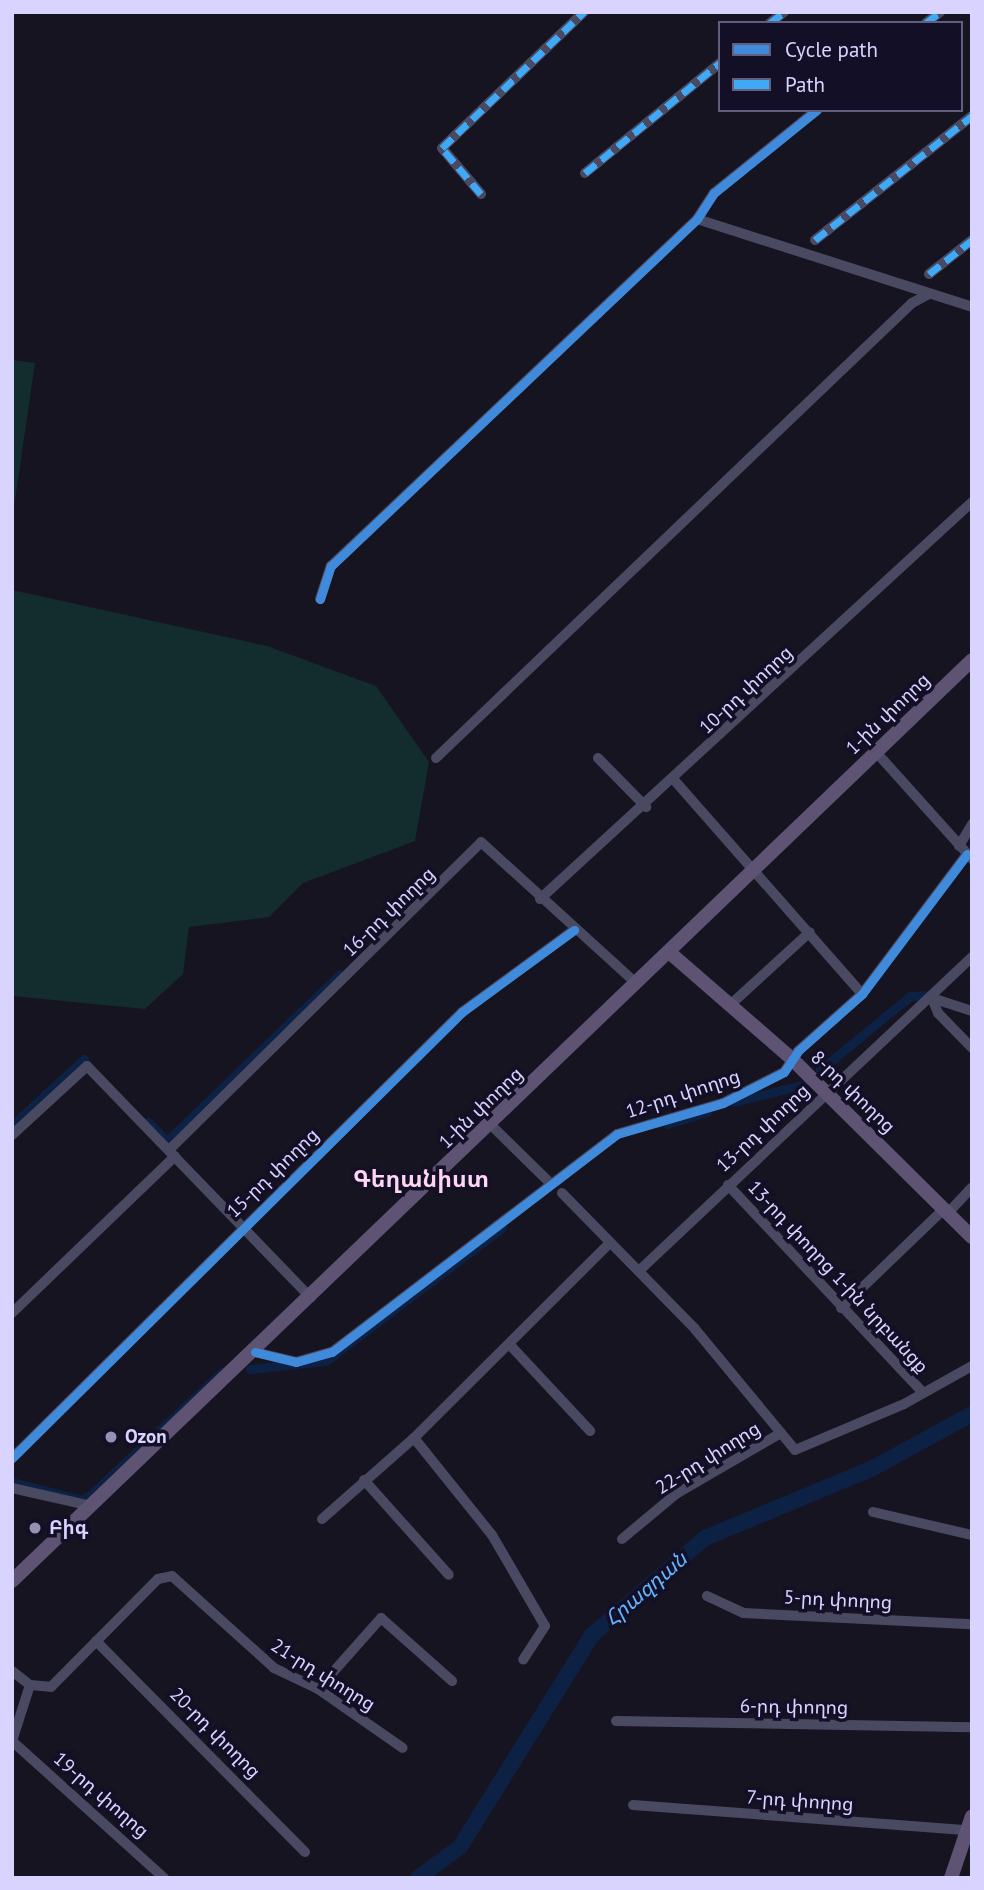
<!DOCTYPE html>
<meta charset="utf-8">
<style>
body{margin:0}
#map{position:relative;width:984px;height:1890px;overflow:hidden;background:#161421;font-family:"PT Sans","Noto Sans Armenian",sans-serif}
div>[style]{position:absolute}
[style*='--x']{left:calc(var(--x)*1px);top:calc(var(--y)*1px);width:calc(var(--w)*1px);rotate:calc(var(--a)*1deg)}
.green>*{inset:0;background:#132c2d}
.canal>*{height:9px;margin:-4.5px;padding:0 4.5px;transform-origin:4.5px;border-radius:4.5px;background:#0d2144}
.river>*{height:16px;margin:-8px;padding:0 8px;transform-origin:8px;border-radius:8px;background:#0d2144}
.minor>*{height:10px;margin:-5px;padding:0 5px;transform-origin:5px;border-radius:5px;background:#4a4962}
.major>*{height:14px;margin:-7px;padding:0 7px;transform-origin:7px;border-radius:7px;background:#5e5373}
.quiet>*{height:7px;margin-top:-3.5px;transform-origin:0;background:repeating-linear-gradient(90deg,#3fa9f5 0 14px,transparent 0 21px)}
.cycleway>*{height:9px;margin:-4.5px;padding:0 4.5px;transform-origin:4.5px;border-radius:4.5px;background:#408adc}
.dots>*{width:19px;height:19px;translate:-50% -50%;box-sizing:border-box;border:4px solid #130f26;border-radius:50%}
span{translate:-50% -50%;white-space:nowrap;text-align:center;line-height:1.15;-webkit-text-stroke:7px #130f26;paint-order:stroke}
.street-label{font-size:19px;color:#d9d4ff}
.poi-label{font-size:19px;color:#d9d4ff;font-weight:700}
.left{translate:0 -50%;text-align:left}
.water-label{font-size:21px;color:#62b6ff;font-style:italic}
.quarter-label{font-size:23px;color:#ffd6f0;font-weight:700}
.frame{position:absolute;inset:0;border:14px solid #d9d4ff;pointer-events:none}
.legend{position:absolute;left:718px;top:21px;width:245px;height:91px;box-sizing:border-box;background:#130f26;border:2px solid #625e7d;margin:0;padding:9px 12px;list-style:none;font-size:21px;color:#d9d4ff}
.legend li{display:flex;align-items:center;gap:14px;height:35px}
.legend b{width:35px;border:2px solid #625e7d}
</style>
<div id="map">
<div class="green">
<i style="clip-path:polygon(12px 360px,35px 363px,12px 521px)"></i>
<i style="clip-path:polygon(12px 590px,267px 646px,376px 686px,429px 762px,415px 841px,303px 883px,269px 917px,189px 927px,183px 974px,145px 1009px,12px 996px)"></i>
</div>
<div class="canal">
<i style="--x:820;--y:1070;--w:117;--a:-39.4"></i>
<i style="--x:910;--y:996;--w:21;--a:-3"></i>
<i style="--x:733;--y:1102;--w:72;--a:-13.7"></i>
<i style="--x:148;--y:1122;--w:27;--a:45"></i>
<i style="--x:167;--y:1141;--w:240;--a:-44"></i>
<i style="--x:667;--y:1124;--w:42;--a:-16.7"></i>
<i style="--x:12;--y:1125;--w:98;--a:-42.5"></i>
<i style="--x:250;--y:1369;--w:76;--a:-6"></i>
<i style="--x:326;--y:1361;--w:221;--a:-37.1"></i>
<i style="--x:12;--y:1482;--w:72;--a:14.4"></i>
<i style="--x:82;--y:1500;--w:8;--a:-30"></i>
<i style="--x:89;--y:1496;--w:183;--a:-43"></i>
</div>
<div class="river">
<i style="--x:418;--y:1878;--w:52;--a:-36.4"></i>
<i style="--x:460;--y:1847;--w:250;--a:-58.1"></i>
<i style="--x:592;--y:1635;--w:149;--a:-40.6"></i>
<i style="--x:705;--y:1538;--w:180;--a:-22.6"></i>
<i style="--x:871;--y:1469;--w:115;--a:-28.6"></i>
</div>
<div class="minor">
<i style="--x:770;--y:23;--w:18;--a:-38"></i>
<i style="--x:926;--y:23;--w:18;--a:-38"></i>
<i style="--x:585;--y:173;--w:174;--a:-39.2"></i>
<i style="--x:481;--y:194;--w:60;--a:-130.3"></i>
<i style="--x:442;--y:148;--w:197;--a:-43.8"></i>
<i style="--x:697;--y:219;--w:289;--a:17.7"></i>
<i style="--x:815;--y:240;--w:200;--a:-38.3"></i>
<i style="--x:929;--y:274;--w:55;--a:-38.3"></i>
<i style="--x:320;--y:599;--w:35;--a:-72"></i>
<i style="--x:331;--y:566;--w:504;--a:-43.47"></i>
<i style="--x:697;--y:219;--w:31;--a:-57"></i>
<i style="--x:714;--y:193;--w:132;--a:-38.9"></i>
<i style="--x:876;--y:752;--w:144;--a:48.1"></i>
<i style="--x:436;--y:758;--w:658;--a:-43.71"></i>
<i style="--x:912;--y:303;--w:19;--a:-28"></i>
<i style="--x:598;--y:758;--w:69;--a:45.6"></i>
<i style="--x:675;--y:781;--w:283;--a:48.7"></i>
<i style="--x:959;--y:846;--w:26;--a:-59"></i>
<i style="--x:540;--y:899;--w:587;--a:-42.58"></i>
<i style="--x:932;--y:998;--w:16;--a:68"></i>
<i style="--x:938;--y:1013;--w:49;--a:45.8"></i>
<i style="--x:932;--y:998;--w:42;--a:18"></i>
<i style="--x:730;--y:1005;--w:108;--a:-42.4"></i>
<i style="--x:491;--y:1125;--w:83;--a:44.5"></i>
<i style="--x:12;--y:1135;--w:102;--a:-42.6"></i>
<i style="--x:87;--y:1066;--w:322;--a:46"></i>
<i style="--x:169;--y:1150;--w:438;--a:-44.6"></i>
<i style="--x:481;--y:842;--w:210;--a:42.3"></i>
<i style="--x:728;--y:1185;--w:285;--a:46.8"></i>
<i style="--x:562;--y:1193;--w:190;--a:45.6"></i>
<i style="--x:695;--y:1329;--w:157;--a:50.4"></i>
<i style="--x:795;--y:1450;--w:118;--a:-22.9"></i>
<i style="--x:904;--y:1404;--w:78;--a:-29.2"></i>
<i style="--x:948;--y:1213;--w:35;--a:-47"></i>
<i style="--x:641;--y:1269;--w:455;--a:-43.3"></i>
<i style="--x:841;--y:1308;--w:143;--a:-43.9"></i>
<i style="--x:12;--y:1313;--w:226;--a:-43.9"></i>
<i style="--x:509;--y:1344;--w:119;--a:47"></i>
<i style="--x:255;--y:1352;--w:42;--a:13.7"></i>
<i style="--x:296;--y:1362;--w:37;--a:-16"></i>
<i style="--x:332;--y:1352;--w:359;--a:-37.4"></i>
<i style="--x:617;--y:1134;--w:110;--a:-16.3"></i>
<i style="--x:723;--y:1103;--w:68;--a:-26.9"></i>
<i style="--x:784;--y:1072;--w:25;--a:-56"></i>
<i style="--x:798;--y:1051;--w:86;--a:-41.7"></i>
<i style="--x:862;--y:994;--w:175;--a:-53.1"></i>
<i style="--x:414;--y:1438;--w:124;--a:51.2"></i>
<i style="--x:492;--y:1535;--w:105;--a:59.8"></i>
<i style="--x:545;--y:1626;--w:40;--a:122.9"></i>
<i style="--x:12;--y:1458;--w:634;--a:-44.74"></i>
<i style="--x:462;--y:1012;--w:139;--a:-36.2"></i>
<i style="--x:364;--y:1480;--w:127;--a:48.2"></i>
<i style="--x:12;--y:1488;--w:82;--a:12.7"></i>
<i style="--x:873;--y:1512;--w:102;--a:13.1"></i>
<i style="--x:322;--y:1519;--w:123;--a:-41.4"></i>
<i style="--x:414;--y:1438;--w:276;--a:-44.9"></i>
<i style="--x:622;--y:1539;--w:70;--a:-39.8"></i>
<i style="--x:676;--y:1494;--w:121;--a:-30.2"></i>
<i style="--x:707;--y:1596;--w:40;--a:25"></i>
<i style="--x:743;--y:1613;--w:229;--a:2.8"></i>
<i style="--x:96;--y:1641;--w:297;--a:45.3"></i>
<i style="--x:12;--y:1671;--w:23;--a:38"></i>
<i style="--x:30;--y:1685;--w:21;--a:5"></i>
<i style="--x:51;--y:1687;--w:152;--a:-45.3"></i>
<i style="--x:158;--y:1579;--w:14;--a:-12"></i>
<i style="--x:172;--y:1576;--w:137;--a:42"></i>
<i style="--x:274;--y:1668;--w:49;--a:25.5"></i>
<i style="--x:318;--y:1689;--w:103;--a:34.8"></i>
<i style="--x:318;--y:1689;--w:95;--a:-48.4"></i>
<i style="--x:381;--y:1618;--w:95;--a:41.6"></i>
<i style="--x:616;--y:1721;--w:356;--a:1"></i>
<i style="--x:12;--y:1741;--w:205;--a:42"></i>
<i style="--x:12;--y:1741;--w:59;--a:-72.2"></i>
<i style="--x:633;--y:1805;--w:332;--a:4.3"></i>
</div>
<div class="major">
<i style="--x:669;--y:952;--w:163;--a:41"></i>
<i style="--x:792;--y:1059;--w:253;--a:44.7"></i>
<i style="--x:12;--y:1581;--w:1330;--a:-43.81"></i>
<i style="--x:951;--y:1878;--w:65;--a:-71.3"></i>
</div>
<div class="quiet">
<i style="--x:770;--y:23;--w:18;--a:-38"></i>
<i style="--x:926;--y:23;--w:18;--a:-38"></i>
<i style="--x:585;--y:173;--w:174;--a:-39.2"></i>
<i style="--x:481;--y:194;--w:60;--a:-130.3"></i>
<i style="--x:442;--y:148;--w:197;--a:-43.8"></i>
<i style="--x:815;--y:240;--w:200;--a:-38.3"></i>
<i style="--x:929;--y:274;--w:55;--a:-38.3"></i>
</div>
<div class="cycleway">
<i style="--x:320;--y:599;--w:35;--a:-72"></i>
<i style="--x:331;--y:566;--w:504;--a:-43.47"></i>
<i style="--x:697;--y:219;--w:31;--a:-57"></i>
<i style="--x:714;--y:193;--w:132;--a:-38.9"></i>
<i style="--x:255;--y:1352;--w:42;--a:13.7"></i>
<i style="--x:296;--y:1362;--w:37;--a:-16"></i>
<i style="--x:332;--y:1352;--w:359;--a:-37.4"></i>
<i style="--x:617;--y:1134;--w:110;--a:-16.3"></i>
<i style="--x:723;--y:1103;--w:68;--a:-26.9"></i>
<i style="--x:784;--y:1072;--w:25;--a:-56"></i>
<i style="--x:798;--y:1051;--w:86;--a:-41.7"></i>
<i style="--x:862;--y:994;--w:175;--a:-53.1"></i>
<i style="--x:12;--y:1458;--w:634;--a:-44.74"></i>
<i style="--x:462;--y:1012;--w:139;--a:-36.2"></i>
</div>
<div class="dots">
<i style="left:111px;top:1437px;background:#9591b1"></i>
<i style="left:35px;top:1528px;background:#9591b1"></i>
</div>
<div class="street-label">
<span style="left:746px;top:690px;rotate:-43deg">10-րդ փողոց</span>
<span style="left:888px;top:714px;rotate:-44deg">1-ին փողոց</span>
<span style="left:389px;top:912px;rotate:-44deg">16-րդ փողոց</span>
<span style="left:853px;top:1092px;rotate:44deg">8-րդ փողոց</span>
<span style="left:683px;top:1094px;rotate:-18deg">12-րդ փողոց</span>
<span style="left:481px;top:1108px;rotate:-44deg">1-ին փողոց</span>
<span style="left:763px;top:1128px;rotate:-43deg">13-րդ փողոց</span>
<span style="left:273px;top:1173px;rotate:-44deg">15-րդ փողոց</span>
<span style="left:838px;top:1277px;rotate:47deg">13-րդ փողոց 1-ին նրբանցք</span>
<span style="left:708px;top:1458px;rotate:-32deg">22-րդ փողոց</span>
<span style="left:838px;top:1600px;rotate:3deg">5-րդ փողոց</span>
<span style="left:323px;top:1675px;rotate:32deg">21-րդ փողոց</span>
<span style="left:794px;top:1707px;rotate:1deg">6-րդ փողոց</span>
<span style="left:215px;top:1733px;rotate:45deg">20-րդ փողոց</span>
<span style="left:101px;top:1795px;rotate:41deg">19-րդ փողոց</span>
<span style="left:800px;top:1801px;rotate:4deg">7-րդ փողոց</span>
</div>
<div class="poi-label">
<span class="left" style="left:125px;top:1437px">Ozon</span>
<span class="left" style="left:49px;top:1528px">Բիգ</span>
</div>
<div class="water-label">
<span style="left:646px;top:1589px;rotate:-41deg">Հրազդան</span>
</div>
<div class="quarter-label">
<span style="left:421px;top:1179px">Գեղանիստ</span>
</div>
<div class="frame"></div>
<ul class="legend">
<li><b style="height:9px;background:#408adc"></b>Cycle path</li>
<li><b style="height:9px;background:#3fa9f5"></b>Path</li>
</ul>
</div>
